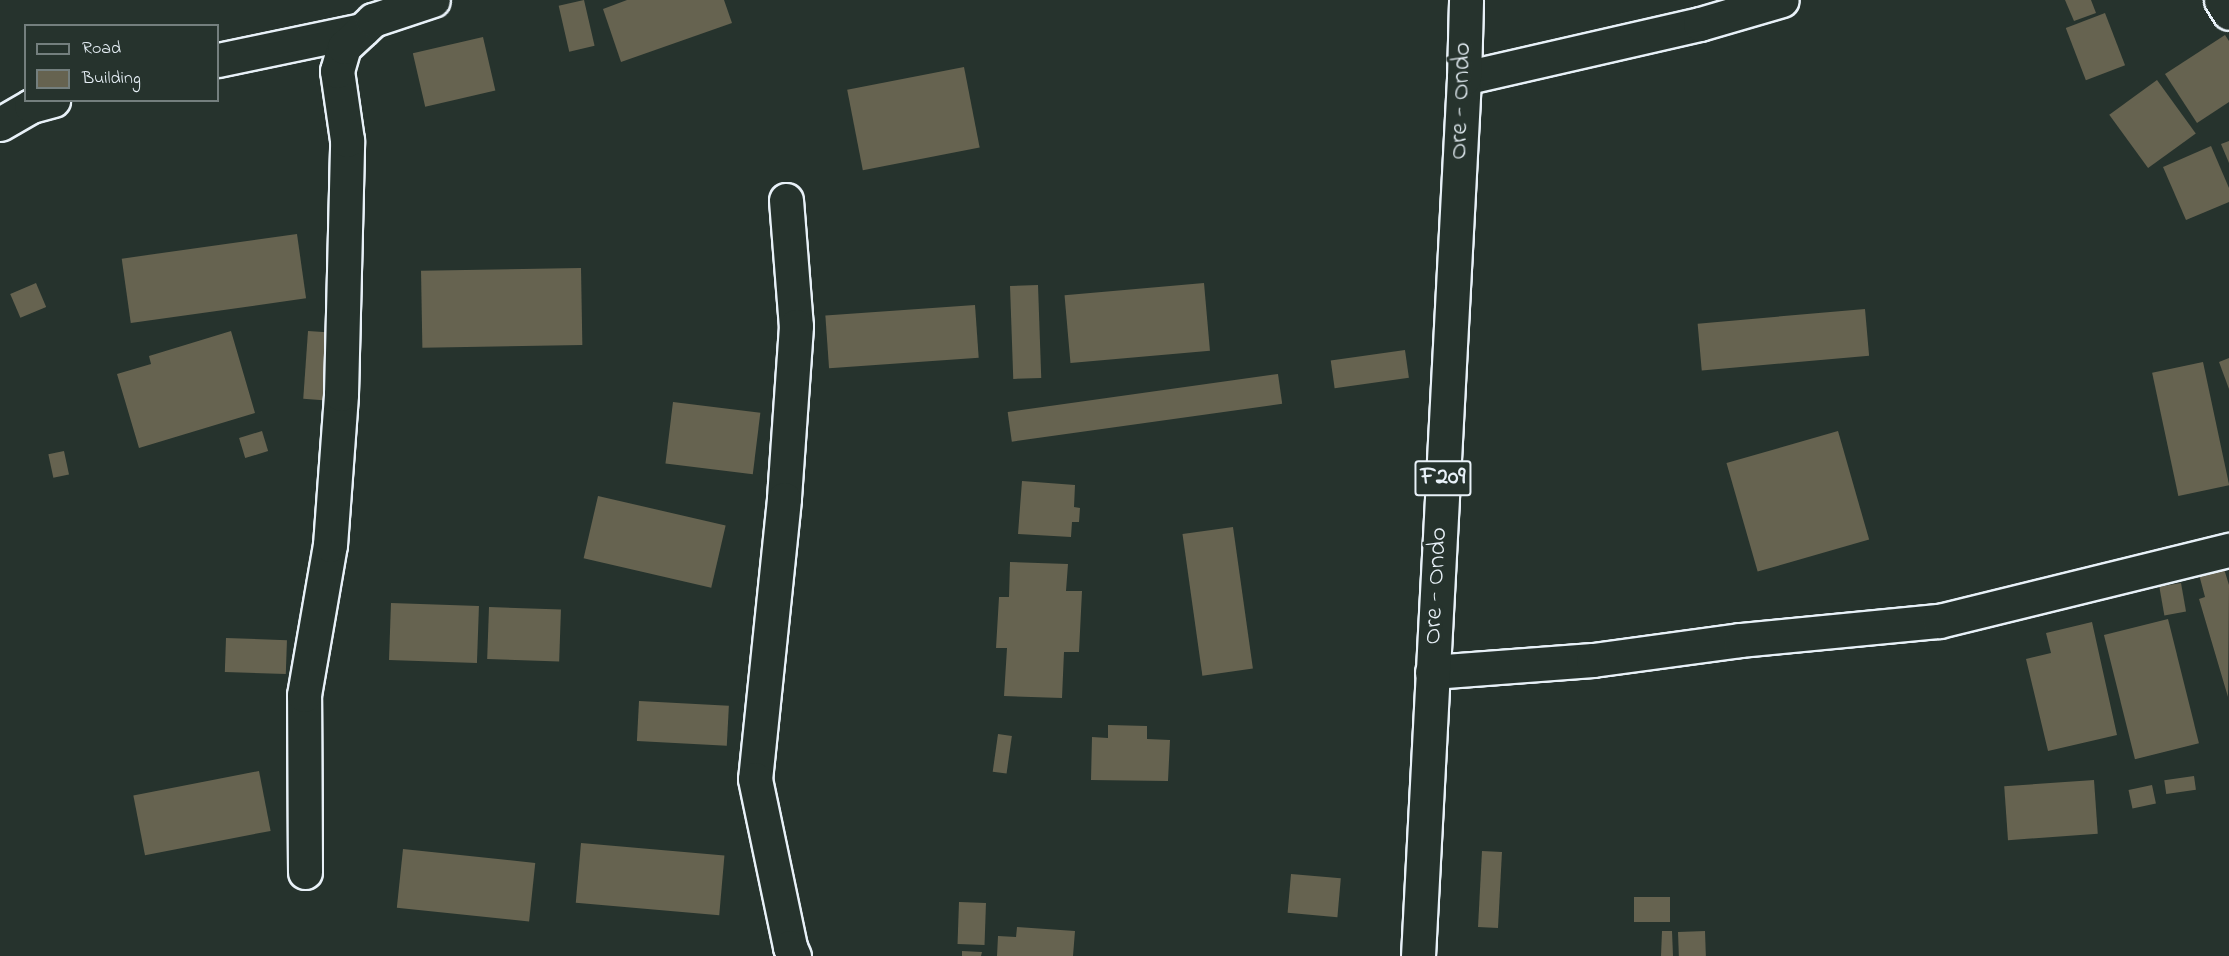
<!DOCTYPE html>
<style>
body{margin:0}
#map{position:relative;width:2229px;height:956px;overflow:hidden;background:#26332d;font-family:"Indie Flower",sans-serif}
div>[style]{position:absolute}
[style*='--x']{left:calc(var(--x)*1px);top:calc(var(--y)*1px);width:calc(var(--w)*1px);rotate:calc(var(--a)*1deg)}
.building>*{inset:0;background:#666350;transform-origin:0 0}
.roads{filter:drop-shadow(2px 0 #e8f1f8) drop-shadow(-2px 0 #e8f1f8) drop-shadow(0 2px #e8f1f8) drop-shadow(0 -2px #e8f1f8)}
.minor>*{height:33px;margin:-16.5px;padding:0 16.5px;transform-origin:16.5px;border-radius:16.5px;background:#26332d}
.major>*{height:33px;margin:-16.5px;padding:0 16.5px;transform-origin:16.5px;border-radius:16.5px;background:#26332d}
span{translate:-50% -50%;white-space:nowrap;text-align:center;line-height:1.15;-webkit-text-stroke:6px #26332d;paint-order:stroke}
.shield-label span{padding:2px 4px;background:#26332d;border:2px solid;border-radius:4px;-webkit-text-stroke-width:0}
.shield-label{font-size:24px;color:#e8f1f8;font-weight:700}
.street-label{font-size:26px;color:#e8f1f8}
.legend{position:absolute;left:24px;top:24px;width:195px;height:78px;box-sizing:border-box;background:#26332d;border:2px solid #747f7e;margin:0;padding:8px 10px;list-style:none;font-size:18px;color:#e8f1f8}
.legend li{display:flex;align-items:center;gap:12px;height:30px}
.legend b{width:30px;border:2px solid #747f7e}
</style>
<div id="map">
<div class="building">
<i style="left:584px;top:0;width:47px;height:26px;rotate:77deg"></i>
<i style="clip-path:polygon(627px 0,724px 0,732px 23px,621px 62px,603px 9px)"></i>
<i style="clip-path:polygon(2065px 0,2091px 0,2096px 13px,2074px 21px)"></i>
<i style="left:2105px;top:13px;width:56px;height:42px;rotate:69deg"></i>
<i style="clip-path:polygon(2225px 35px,2229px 41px,2229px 102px,2197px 123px,2165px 74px)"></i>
<i style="left:483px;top:37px;width:55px;height:72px;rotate:77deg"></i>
<i style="left:964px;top:67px;width:82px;height:119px;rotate:79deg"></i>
<i style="left:2157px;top:80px;width:66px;height:59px;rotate:54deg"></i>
<i style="clip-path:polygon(2229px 141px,2229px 163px,2221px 144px)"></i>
<i style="clip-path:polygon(2211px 146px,2229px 188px,2229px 202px,2186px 220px,2163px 167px)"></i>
<i style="left:297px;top:234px;width:65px;height:177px;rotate:82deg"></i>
<i style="left:581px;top:268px;width:77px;height:160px;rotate:89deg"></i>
<i style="left:36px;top:283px;width:26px;height:28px;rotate:67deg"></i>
<i style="left:1204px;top:283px;width:68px;height:140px;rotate:85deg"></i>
<i style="left:1038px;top:285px;width:93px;height:28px;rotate:88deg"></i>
<i style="left:975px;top:305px;width:53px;height:150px;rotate:86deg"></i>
<i style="left:1865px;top:309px;width:47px;height:168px;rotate:85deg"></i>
<i style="clip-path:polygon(231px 331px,255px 413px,139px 448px,117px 374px,151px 364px,149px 356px)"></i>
<i style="left:308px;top:331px;width:30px;height:68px;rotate:4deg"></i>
<i style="left:1405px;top:350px;width:28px;height:75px;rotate:82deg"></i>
<i style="clip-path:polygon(2229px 358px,2229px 389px,2219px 362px)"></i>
<i style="left:2203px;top:362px;width:126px;height:52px;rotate:78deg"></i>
<i style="left:1278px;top:374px;width:30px;height:273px;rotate:82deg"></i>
<i style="left:673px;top:402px;width:88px;height:62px;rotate:7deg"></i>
<i style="left:262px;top:431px;width:21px;height:24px;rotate:73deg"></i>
<i style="left:1838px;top:431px;width:113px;height:116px;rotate:74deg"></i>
<i style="left:64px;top:451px;width:24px;height:16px;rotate:78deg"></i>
<i style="clip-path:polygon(1022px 481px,1075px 485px,1074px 507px,1080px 508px,1079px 522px,1072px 522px,1071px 537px,1018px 534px)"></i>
<i style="left:598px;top:496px;width:131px;height:64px;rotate:13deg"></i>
<i style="left:1233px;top:527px;width:143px;height:51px;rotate:82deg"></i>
<i style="clip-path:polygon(2221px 559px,2229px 585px,2228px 697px,2199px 599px,2205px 597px,2197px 567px)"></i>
<i style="clip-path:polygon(1010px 562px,1068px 564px,1066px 591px,1082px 591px,1079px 652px,1064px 652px,1062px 698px,1004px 696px,1007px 648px,996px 648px,999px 597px,1009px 597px)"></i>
<i style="left:2181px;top:583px;width:29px;height:22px;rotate:80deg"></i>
<i style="left:391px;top:603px;width:88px;height:57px;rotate:2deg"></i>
<i style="left:489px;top:607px;width:72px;height:52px;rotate:2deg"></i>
<i style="left:2168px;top:619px;width:128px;height:66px;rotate:76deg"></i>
<i style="clip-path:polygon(2092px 622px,2117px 735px,2048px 751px,2026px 659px,2051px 653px,2046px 633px)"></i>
<i style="left:226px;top:638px;width:61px;height:34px;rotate:2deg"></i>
<i style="left:639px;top:701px;width:90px;height:40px;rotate:3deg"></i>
<i style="clip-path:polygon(1108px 725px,1147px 726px,1147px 739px,1170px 740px,1168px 781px,1091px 780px,1092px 737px,1108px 738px)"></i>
<i style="left:998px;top:734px;width:14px;height:38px;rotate:8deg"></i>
<i style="left:259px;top:771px;width:61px;height:128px;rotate:79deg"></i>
<i style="left:2194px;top:776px;width:14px;height:30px;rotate:82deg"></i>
<i style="left:2094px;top:780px;width:54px;height:90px;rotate:86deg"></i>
<i style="left:2152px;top:785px;width:19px;height:24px;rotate:78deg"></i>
<i style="left:581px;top:843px;width:144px;height:60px;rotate:5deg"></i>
<i style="left:403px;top:849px;width:133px;height:59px;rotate:6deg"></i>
<i style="left:1482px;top:851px;width:20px;height:76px;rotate:3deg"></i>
<i style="left:1291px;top:874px;width:50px;height:39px;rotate:5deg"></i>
<i style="left:1634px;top:897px;width:36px;height:25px"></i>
<i style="left:959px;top:902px;width:27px;height:42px;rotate:2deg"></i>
<i style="clip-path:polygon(1017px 927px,1075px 931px,1073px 956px,997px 956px,998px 936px,1016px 937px)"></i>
<i style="clip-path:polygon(1662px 931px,1672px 931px,1673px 956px,1661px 956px)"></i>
<i style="left:1705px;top:931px;width:25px;height:27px;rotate:88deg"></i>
<i style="clip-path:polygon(962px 951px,982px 952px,981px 956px,962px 956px)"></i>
</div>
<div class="roads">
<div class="minor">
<i style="--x:2221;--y:0;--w:15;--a:58"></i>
<i style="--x:218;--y:60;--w:147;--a:-11.8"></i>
<i style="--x:1464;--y:78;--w:242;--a:-12.9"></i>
<i style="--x:1700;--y:24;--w:85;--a:-16.3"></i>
<i style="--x:0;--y:124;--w:36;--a:-30"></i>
<i style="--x:31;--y:106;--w:23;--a:-15"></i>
<i style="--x:786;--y:200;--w:126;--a:85.5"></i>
<i style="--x:796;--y:326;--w:173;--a:94"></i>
<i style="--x:784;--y:499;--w:281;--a:95.9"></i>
<i style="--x:755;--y:779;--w:172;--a:78.2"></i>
<i style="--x:790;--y:947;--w:10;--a:66"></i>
<i style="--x:1432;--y:672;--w:161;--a:-4.3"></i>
<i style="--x:1593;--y:660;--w:148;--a:-7.7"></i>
<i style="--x:1740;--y:640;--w:200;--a:-5.5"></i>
<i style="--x:1939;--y:621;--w:299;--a:-13.8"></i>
<i style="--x:305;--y:872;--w:177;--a:-90.3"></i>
<i style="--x:304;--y:695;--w:152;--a:-80.2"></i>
<i style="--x:330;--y:545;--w:151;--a:-85.8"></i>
<i style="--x:341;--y:394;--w:254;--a:-88.6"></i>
<i style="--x:347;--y:140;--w:70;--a:-98.2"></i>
<i style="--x:337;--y:71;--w:25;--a:-74"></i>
<i style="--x:344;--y:47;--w:40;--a:-43"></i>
<i style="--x:373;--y:20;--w:63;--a:-18.4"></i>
</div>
<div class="major">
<i style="--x:1418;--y:956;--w:879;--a:-87"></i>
<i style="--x:1464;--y:78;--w:78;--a:-88.5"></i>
</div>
</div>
<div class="shield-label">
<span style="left:1443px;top:478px">F209</span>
</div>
<div class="street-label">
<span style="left:1462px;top:101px;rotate:-88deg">Ore - Ondo</span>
<span style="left:1437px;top:586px;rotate:-87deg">Ore - Ondo</span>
</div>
<ul class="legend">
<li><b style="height:8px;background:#26332d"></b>Road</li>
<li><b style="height:16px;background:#666350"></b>Building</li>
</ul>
</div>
